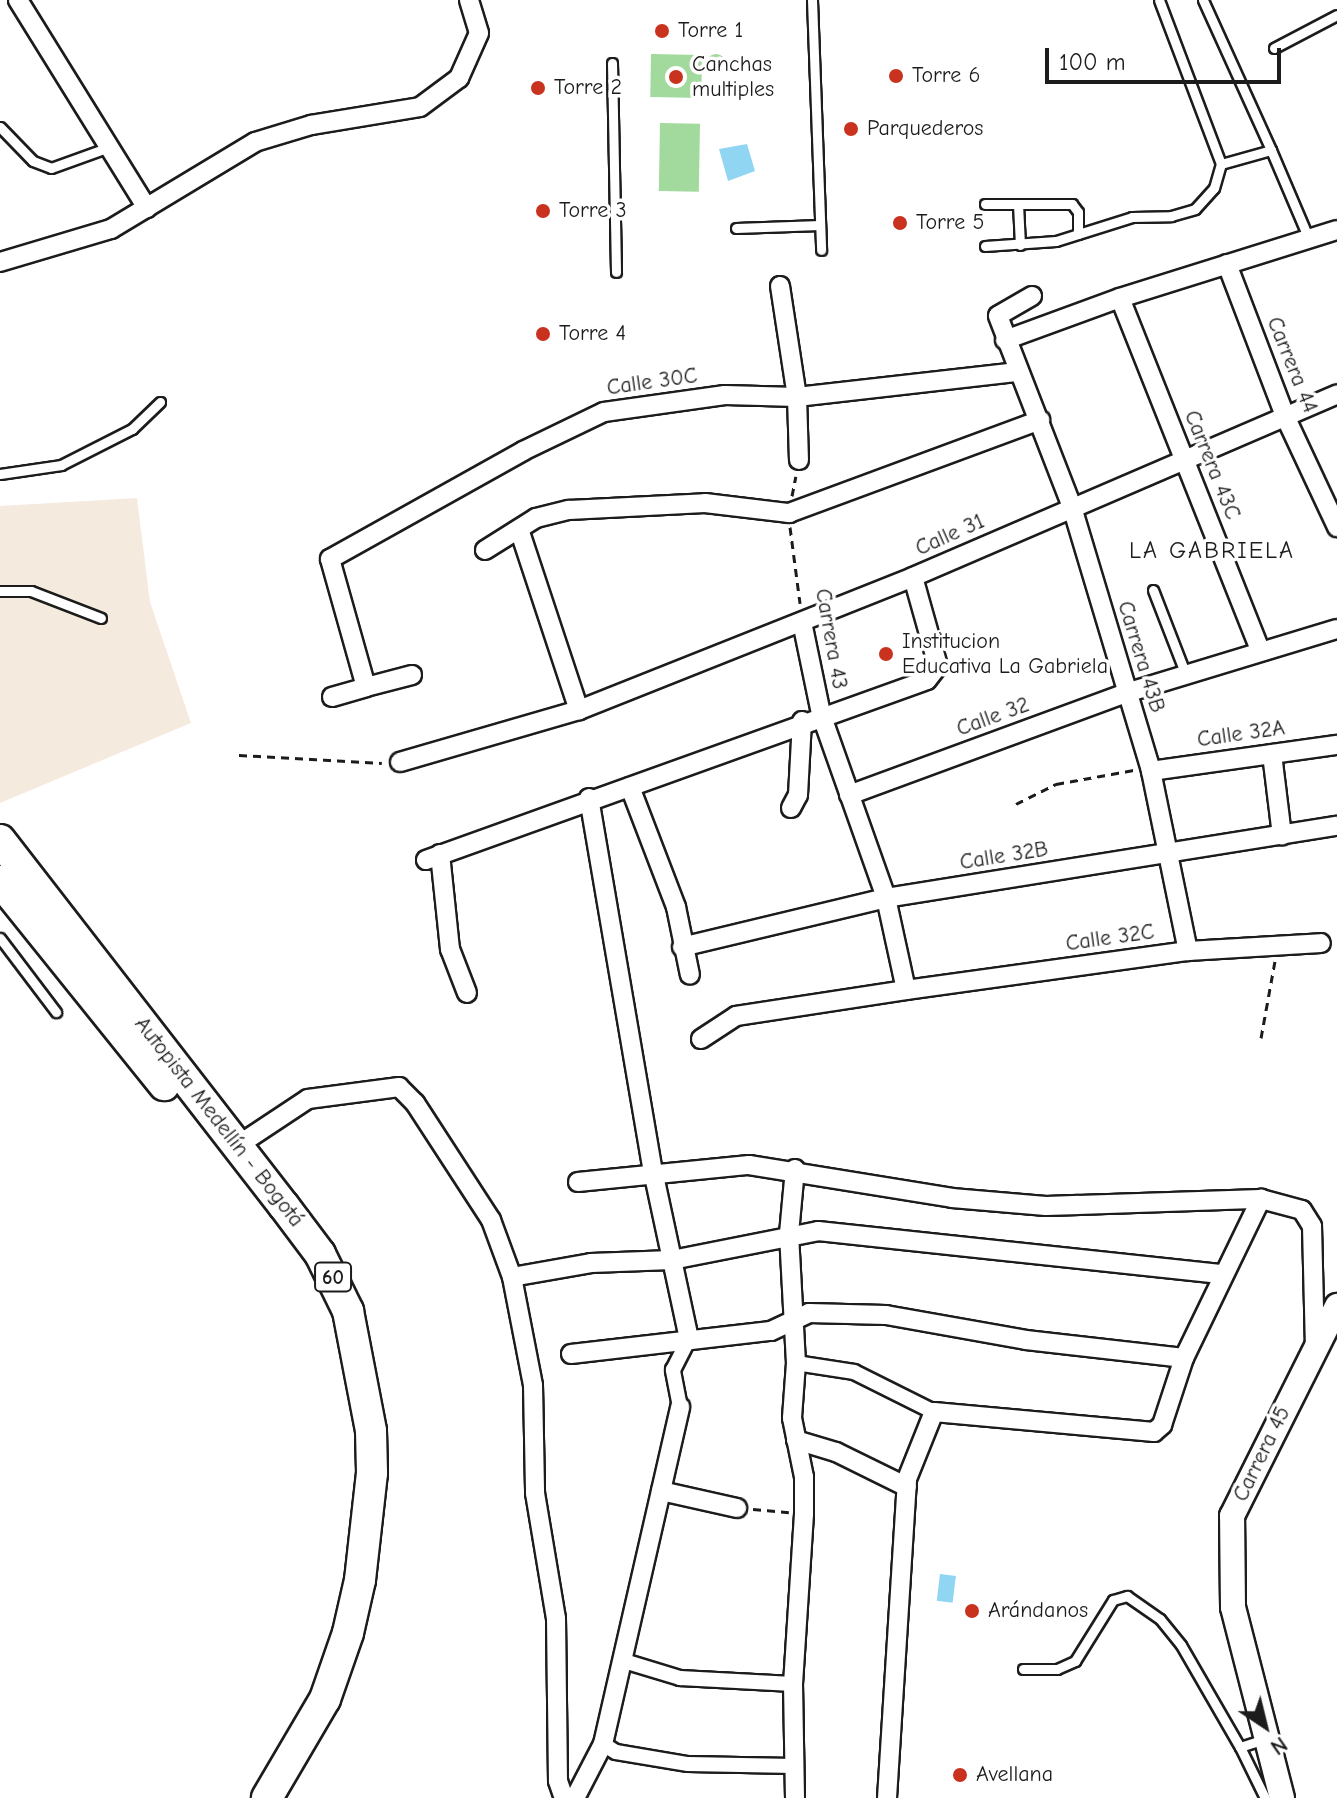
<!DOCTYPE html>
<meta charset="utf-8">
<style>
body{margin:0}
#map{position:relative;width:1337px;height:1798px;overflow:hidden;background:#fff;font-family:"Comic Neue",sans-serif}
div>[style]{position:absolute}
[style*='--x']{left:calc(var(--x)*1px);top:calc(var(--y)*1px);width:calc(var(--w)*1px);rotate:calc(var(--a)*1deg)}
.built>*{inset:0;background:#f5eade}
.green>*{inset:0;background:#a2d99d;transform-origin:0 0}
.round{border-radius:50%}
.water>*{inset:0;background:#90d5f2;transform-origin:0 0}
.path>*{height:3px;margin-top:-1.5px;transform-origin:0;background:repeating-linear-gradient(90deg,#1c1c1c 0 8px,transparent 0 14px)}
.roads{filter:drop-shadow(2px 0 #1c1c1c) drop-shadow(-2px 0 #1c1c1c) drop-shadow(0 2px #1c1c1c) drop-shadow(0 -2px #1c1c1c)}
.service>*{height:9px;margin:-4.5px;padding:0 4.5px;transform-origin:4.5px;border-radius:4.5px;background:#fff}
.pedestrian>*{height:14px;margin:-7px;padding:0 7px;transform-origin:7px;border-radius:7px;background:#fff}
.minor>*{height:18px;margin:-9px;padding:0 9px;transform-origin:9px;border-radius:9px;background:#fff}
.secondary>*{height:24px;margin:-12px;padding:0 12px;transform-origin:12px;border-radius:12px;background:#fff}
.trunk>*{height:30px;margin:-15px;padding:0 15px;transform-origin:15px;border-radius:15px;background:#fff}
.dots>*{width:22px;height:22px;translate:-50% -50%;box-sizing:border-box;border:4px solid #fff;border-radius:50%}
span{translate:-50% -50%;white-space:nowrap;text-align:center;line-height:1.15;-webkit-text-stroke:7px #fff;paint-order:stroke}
.shield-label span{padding:2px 6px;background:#fff;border:2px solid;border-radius:6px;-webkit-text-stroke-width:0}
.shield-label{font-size:20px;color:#1c1c1c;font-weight:700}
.poi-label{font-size:22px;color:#1c1c1c}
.left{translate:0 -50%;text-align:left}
.street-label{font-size:22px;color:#1c1c1c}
.neighbourhood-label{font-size:24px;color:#1c1c1c;letter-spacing:2px}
.north{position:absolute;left:1225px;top:1686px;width:80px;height:80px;-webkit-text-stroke:6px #fff;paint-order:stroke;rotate:145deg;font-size:22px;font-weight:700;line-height:32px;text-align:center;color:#1c1c1c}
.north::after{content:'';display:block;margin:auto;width:28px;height:36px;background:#1c1c1c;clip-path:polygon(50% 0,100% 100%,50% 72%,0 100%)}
.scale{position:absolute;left:1045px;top:48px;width:236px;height:36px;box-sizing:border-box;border:4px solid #1c1c1c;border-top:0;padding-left:10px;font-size:24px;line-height:28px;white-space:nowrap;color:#1c1c1c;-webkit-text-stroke:6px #fff;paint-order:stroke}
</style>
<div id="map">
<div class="built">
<i style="clip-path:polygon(137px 498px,150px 602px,191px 723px,0 803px,0 506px)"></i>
</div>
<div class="green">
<i class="round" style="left:706px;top:54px;width:20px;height:20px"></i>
<i style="left:702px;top:55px;width:43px;height:51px;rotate:91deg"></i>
<i style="left:660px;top:123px;width:40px;height:68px;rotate:1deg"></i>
</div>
<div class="water">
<i style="clip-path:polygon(747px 144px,755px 171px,728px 181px,719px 149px)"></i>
<i style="left:940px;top:1574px;width:16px;height:27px;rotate:7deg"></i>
</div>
<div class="path">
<i style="--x:792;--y:496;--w:20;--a:-79"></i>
<i style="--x:790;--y:527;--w:77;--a:82.5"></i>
<i style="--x:239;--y:755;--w:143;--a:3.2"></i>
<i style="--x:1016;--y:804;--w:45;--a:-26.6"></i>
<i style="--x:1056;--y:784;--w:79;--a:-10.2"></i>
<i style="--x:1261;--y:1038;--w:78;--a:-79.7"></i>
<i style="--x:753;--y:1509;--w:36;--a:5"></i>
</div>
<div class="roads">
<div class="service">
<i style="--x:812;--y:0;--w:250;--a:87.9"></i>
<i style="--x:1203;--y:0;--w:165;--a:65.6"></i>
<i style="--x:1274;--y:48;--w:71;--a:-27.6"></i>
<i style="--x:612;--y:63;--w:209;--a:88.9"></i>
<i style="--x:0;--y:127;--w:47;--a:45.9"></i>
<i style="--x:33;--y:161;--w:19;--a:21"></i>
<i style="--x:51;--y:168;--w:62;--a:-19.9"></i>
<i style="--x:1221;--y:164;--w:52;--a:-15.6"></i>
<i style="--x:1271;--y:150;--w:97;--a:66.9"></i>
<i style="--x:985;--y:204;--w:87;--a:0"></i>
<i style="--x:1072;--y:204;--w:10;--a:53"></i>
<i style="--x:1078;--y:212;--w:22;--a:90"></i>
<i style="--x:1018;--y:204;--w:41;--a:87.2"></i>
<i style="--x:736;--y:228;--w:84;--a:-2"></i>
<i style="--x:985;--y:246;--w:71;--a:-4"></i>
<i style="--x:1056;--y:241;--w:80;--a:-17.5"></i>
<i style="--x:1132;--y:217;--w:39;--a:-1"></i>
<i style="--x:1171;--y:216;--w:25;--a:-16"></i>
<i style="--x:1195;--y:209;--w:28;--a:-48"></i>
<i style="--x:1214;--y:188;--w:25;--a:-74"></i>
<i style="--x:1221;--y:164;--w:175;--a:-110.7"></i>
<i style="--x:0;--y:474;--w:62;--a:-8.4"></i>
<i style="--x:61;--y:465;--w:80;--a:-26.9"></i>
<i style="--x:132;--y:429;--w:39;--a:-44"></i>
<i style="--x:1153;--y:590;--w:91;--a:68.8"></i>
<i style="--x:0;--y:591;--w:31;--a:0"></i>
<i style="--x:31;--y:591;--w:75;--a:21.1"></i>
<i style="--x:0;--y:938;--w:93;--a:52.9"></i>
<i style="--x:1023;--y:1669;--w:34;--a:0"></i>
<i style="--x:1057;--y:1669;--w:20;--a:-24"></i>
<i style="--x:1075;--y:1661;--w:72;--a:-58.1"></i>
<i style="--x:1113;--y:1600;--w:15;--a:-16"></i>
<i style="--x:1127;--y:1596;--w:40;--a:34.9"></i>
<i style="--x:1160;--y:1619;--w:33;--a:51"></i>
<i style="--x:1181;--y:1645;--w:118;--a:60"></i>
<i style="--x:1240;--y:1747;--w:26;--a:-18"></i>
<i style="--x:1240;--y:1747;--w:57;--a:63.9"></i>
</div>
<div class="pedestrian">
<i style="--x:796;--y:1363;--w:59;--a:8.8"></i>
<i style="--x:854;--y:1372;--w:89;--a:26.6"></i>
<i style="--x:680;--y:1407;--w:38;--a:-101"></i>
<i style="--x:673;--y:1370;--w:35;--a:-63"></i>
<i style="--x:624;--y:1661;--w:59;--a:16.9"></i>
<i style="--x:680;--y:1678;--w:113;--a:3"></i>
<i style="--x:603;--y:1744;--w:15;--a:32"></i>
<i style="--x:616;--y:1752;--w:73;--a:9.5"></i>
<i style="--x:688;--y:1764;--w:106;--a:1.1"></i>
</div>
<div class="minor">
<i style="--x:18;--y:0;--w:245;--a:58.2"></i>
<i style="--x:0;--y:262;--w:116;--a:-16.6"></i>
<i style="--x:111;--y:229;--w:168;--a:-31.1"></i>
<i style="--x:255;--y:142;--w:59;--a:-16.9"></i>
<i style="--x:311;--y:125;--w:110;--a:-9.4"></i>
<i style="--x:420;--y:107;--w:49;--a:-36.6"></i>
<i style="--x:459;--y:78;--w:49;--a:-66"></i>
<i style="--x:479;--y:33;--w:34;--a:-107"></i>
<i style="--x:1227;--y:264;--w:163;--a:69.1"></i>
<i style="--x:1285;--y:416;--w:123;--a:64.9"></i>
<i style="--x:780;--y:286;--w:112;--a:81.3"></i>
<i style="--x:797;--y:397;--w:63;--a:88.2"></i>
<i style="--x:1032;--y:296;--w:39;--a:150"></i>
<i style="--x:998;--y:316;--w:205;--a:68.8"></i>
<i style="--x:1072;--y:507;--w:276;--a:73.3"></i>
<i style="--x:1151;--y:771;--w:184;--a:78.4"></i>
<i style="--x:1120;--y:298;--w:378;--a:68.3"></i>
<i style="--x:1005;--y:340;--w:122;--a:-20.1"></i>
<i style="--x:1120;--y:298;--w:227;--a:-17.4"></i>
<i style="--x:519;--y:529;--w:191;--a:71.7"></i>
<i style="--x:485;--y:550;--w:60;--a:-32.1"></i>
<i style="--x:536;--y:518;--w:34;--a:-14"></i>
<i style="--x:569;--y:510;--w:136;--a:-2.9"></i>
<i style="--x:705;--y:503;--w:85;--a:6.8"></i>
<i style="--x:789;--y:513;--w:268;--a:-20.3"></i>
<i style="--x:802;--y:622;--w:94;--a:78.3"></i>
<i style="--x:821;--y:714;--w:195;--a:70.5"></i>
<i style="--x:886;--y:898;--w:94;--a:77.7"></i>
<i style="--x:412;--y:675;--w:48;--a:165.4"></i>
<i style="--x:366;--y:687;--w:133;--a:-105.7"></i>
<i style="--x:330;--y:559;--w:221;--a:-29.2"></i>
<i style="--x:523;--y:451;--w:90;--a:-25.7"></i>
<i style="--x:604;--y:412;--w:122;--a:-8"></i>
<i style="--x:725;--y:395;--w:72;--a:1.6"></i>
<i style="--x:797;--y:397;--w:220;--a:-6.5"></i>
<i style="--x:332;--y:697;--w:35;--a:-16"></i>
<i style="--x:1272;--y:754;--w:82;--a:83"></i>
<i style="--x:400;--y:762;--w:186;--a:-16.2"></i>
<i style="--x:579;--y:710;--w:360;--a:-21.7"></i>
<i style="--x:913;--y:577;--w:462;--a:-23.3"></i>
<i style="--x:1151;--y:771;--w:188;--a:-8"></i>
<i style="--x:630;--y:787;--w:129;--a:69"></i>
<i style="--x:676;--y:907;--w:69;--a:78.4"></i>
<i style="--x:849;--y:795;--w:295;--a:-20.2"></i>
<i style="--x:1126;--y:693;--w:220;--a:-16.9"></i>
<i style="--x:589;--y:798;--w:378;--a:80.3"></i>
<i style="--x:653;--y:1171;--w:172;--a:77.9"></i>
<i style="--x:791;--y:808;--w:15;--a:-62"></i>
<i style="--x:798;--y:795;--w:74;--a:-86.9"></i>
<i style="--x:440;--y:854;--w:96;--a:84"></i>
<i style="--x:450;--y:949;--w:47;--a:68.9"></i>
<i style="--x:426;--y:860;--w:532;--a:-19.76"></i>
<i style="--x:927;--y:680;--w:18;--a:-52"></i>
<i style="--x:938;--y:666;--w:92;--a:-105.7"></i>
<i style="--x:682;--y:947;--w:210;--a:-13.5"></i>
<i style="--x:886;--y:898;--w:457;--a:-9.1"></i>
<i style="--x:701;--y:1039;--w:42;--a:-33.3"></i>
<i style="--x:736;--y:1016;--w:172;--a:-8.7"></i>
<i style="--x:906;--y:990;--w:285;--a:-7.9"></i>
<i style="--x:1188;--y:951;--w:133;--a:-3.4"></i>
<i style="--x:237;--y:1146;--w:85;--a:-33.5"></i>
<i style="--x:308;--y:1099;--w:92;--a:-7.5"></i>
<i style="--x:399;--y:1087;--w:23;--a:45"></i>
<i style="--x:415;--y:1103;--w:140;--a:57"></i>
<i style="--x:491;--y:1220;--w:61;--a:69.8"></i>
<i style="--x:512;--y:1277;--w:110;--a:79"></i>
<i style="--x:533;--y:1385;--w:108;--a:88.9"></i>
<i style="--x:535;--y:1493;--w:127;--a:80.5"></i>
<i style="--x:556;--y:1618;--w:163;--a:89.3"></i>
<i style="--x:558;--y:1781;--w:18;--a:71"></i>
<i style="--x:795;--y:1169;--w:65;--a:95.3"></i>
<i style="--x:789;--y:1234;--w:129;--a:86.9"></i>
<i style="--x:796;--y:1363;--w:55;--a:94.2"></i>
<i style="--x:792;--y:1418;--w:60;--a:78.5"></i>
<i style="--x:804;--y:1477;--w:37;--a:90"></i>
<i style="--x:804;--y:1514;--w:170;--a:93.7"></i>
<i style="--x:793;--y:1684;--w:114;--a:89"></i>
<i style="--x:578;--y:1182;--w:172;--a:-5.7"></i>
<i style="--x:749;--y:1165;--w:206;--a:9.2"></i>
<i style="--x:952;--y:1198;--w:94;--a:4.9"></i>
<i style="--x:1046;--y:1206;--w:215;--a:-1.9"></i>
<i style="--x:1261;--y:1199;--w:42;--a:15"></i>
<i style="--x:1302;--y:1210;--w:19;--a:58"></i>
<i style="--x:1312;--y:1226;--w:124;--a:88.6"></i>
<i style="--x:512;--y:1277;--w:80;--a:-10"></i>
<i style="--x:591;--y:1263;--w:81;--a:-2.1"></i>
<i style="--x:672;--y:1260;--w:149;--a:-11.2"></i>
<i style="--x:818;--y:1231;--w:407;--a:6.1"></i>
<i style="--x:571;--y:1354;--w:201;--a:-6.6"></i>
<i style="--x:771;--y:1331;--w:42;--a:-25.3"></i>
<i style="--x:809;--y:1313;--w:77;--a:1.5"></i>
<i style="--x:886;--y:1315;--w:142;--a:10.1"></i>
<i style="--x:1026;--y:1340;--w:159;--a:6.5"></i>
<i style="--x:796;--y:1440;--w:42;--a:16.7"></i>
<i style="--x:836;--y:1452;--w:79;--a:26.2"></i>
<i style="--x:661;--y:1491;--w:78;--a:12.6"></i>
<i style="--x:575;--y:1798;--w:61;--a:-62.6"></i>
<i style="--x:603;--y:1744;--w:346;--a:-77.1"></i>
<i style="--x:887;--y:1798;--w:320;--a:-86.4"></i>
<i style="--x:907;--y:1479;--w:72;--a:-68.1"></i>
<i style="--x:934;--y:1412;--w:221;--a:5.2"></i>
<i style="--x:1154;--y:1432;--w:11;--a:-41"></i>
<i style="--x:1162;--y:1425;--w:71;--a:-71.8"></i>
<i style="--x:1184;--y:1358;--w:177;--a:-64.2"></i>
</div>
<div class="secondary">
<i style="--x:1282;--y:1798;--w:197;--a:-104.4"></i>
<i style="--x:1233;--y:1607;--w:91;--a:-90.6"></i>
<i style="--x:1232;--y:1516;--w:235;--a:-63.4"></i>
</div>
<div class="trunk">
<i style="--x:0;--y:840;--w:463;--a:52.2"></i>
<i style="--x:284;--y:1206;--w:60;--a:53.1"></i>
<i style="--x:320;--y:1254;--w:64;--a:63.8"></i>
<i style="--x:348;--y:1311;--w:122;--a:79.1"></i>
<i style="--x:371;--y:1431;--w:42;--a:88.6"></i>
<i style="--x:372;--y:1473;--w:108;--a:96.4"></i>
<i style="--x:360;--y:1580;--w:54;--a:102.8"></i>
<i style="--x:348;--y:1633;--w:70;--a:109.2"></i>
<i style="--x:325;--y:1699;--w:115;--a:120.4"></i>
<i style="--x:0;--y:881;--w:262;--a:51.2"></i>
</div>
</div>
<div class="dots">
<i style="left:662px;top:31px;background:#c8321e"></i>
<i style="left:896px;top:76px;background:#c8321e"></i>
<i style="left:676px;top:77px;background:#c8321e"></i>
<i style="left:538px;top:88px;background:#c8321e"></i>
<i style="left:851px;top:129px;background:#c8321e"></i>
<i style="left:543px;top:211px;background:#c8321e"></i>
<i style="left:900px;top:223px;background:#c8321e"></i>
<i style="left:543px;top:334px;background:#c8321e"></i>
<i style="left:886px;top:654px;background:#c8321e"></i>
<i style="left:972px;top:1611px;background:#c8321e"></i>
<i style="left:960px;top:1775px;background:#c8321e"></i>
</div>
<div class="shield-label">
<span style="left:333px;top:1277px">60</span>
</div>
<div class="poi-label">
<span class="left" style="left:678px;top:31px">Torre 1</span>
<span class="left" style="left:692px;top:77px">Canchas<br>multiples</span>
<span class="left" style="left:912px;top:76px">Torre 6</span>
<span class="left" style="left:554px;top:88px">Torre 2</span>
<span class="left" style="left:867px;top:129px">Parquederos</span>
<span class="left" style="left:559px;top:211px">Torre 3</span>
<span class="left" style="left:916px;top:223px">Torre 5</span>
<span class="left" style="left:559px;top:334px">Torre 4</span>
<span class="left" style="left:902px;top:654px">Institucion<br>Educativa La Gabriela</span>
<span class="left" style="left:988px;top:1611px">Arándanos</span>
<span class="left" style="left:976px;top:1775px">Avellana</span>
</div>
<div class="street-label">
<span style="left:1292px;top:365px;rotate:68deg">Carrera 44</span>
<span style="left:652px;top:382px;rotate:-8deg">Calle 30C</span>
<span style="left:1212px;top:465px;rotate:68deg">Carrera 43C</span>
<span style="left:950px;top:535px;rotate:-24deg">Calle 31</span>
<span style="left:831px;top:639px;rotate:80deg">Carrera 43</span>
<span style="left:1141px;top:657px;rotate:73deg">Carrera 43B</span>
<span style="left:993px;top:717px;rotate:-20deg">Calle 32</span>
<span style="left:1241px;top:734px;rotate:-8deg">Calle 32A</span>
<span style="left:1004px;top:856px;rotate:-9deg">Calle 32B</span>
<span style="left:1110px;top:938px;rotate:-8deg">Calle 32C</span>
<span style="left:219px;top:1122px;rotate:52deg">Autopista Medellín - Bogotá</span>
<span style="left:1262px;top:1454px;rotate:-64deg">Carrera 45</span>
</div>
<div class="neighbourhood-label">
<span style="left:1212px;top:551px">LA GABRIELA</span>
</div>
<div class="north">N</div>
<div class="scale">100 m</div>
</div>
